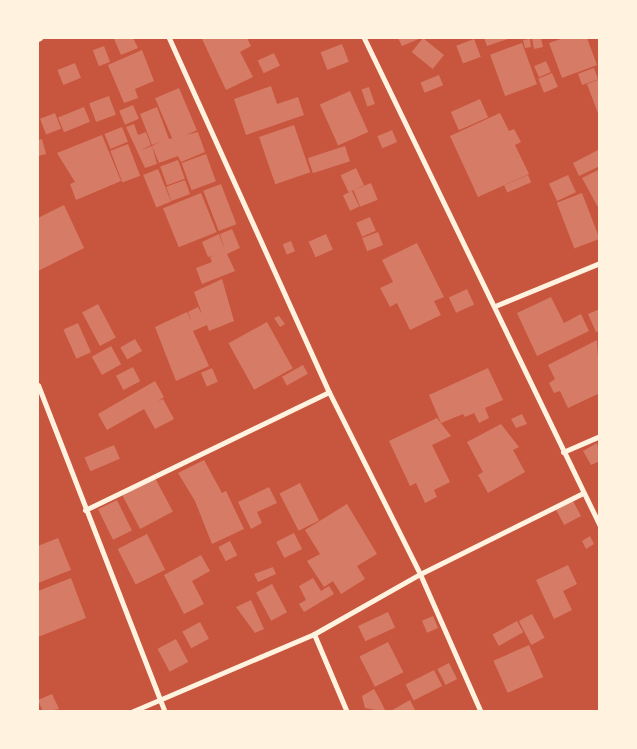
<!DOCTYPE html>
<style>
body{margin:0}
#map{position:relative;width:637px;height:749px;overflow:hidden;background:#c8553d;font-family:Raleway,sans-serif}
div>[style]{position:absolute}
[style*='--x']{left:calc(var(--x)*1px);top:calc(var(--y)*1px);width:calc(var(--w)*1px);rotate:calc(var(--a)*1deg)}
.building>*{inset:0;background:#d67c66;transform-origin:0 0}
.minor>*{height:5px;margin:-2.5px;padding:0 2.5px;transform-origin:2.5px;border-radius:2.5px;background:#fff3e0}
span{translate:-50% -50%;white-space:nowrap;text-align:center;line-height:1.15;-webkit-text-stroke:4.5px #fff3e0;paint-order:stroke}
.frame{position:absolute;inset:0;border:39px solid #fff3e0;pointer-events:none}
</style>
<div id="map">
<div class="building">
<i style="clip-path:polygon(118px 38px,133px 38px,138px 48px,121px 55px,114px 39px)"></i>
<i style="clip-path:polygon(206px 38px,247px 38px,251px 46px,240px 52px,253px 77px,226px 90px,202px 39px)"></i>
<i style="clip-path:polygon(398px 38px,421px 38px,402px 46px)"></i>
<i style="left:423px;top:38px;width:27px;height:18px;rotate:39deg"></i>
<i style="clip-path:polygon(484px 38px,511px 38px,487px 46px)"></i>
<i style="clip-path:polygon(532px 38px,541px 38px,543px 47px,534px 49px)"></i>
<i style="clip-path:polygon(564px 38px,587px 38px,597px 65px,562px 78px,549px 43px)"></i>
<i style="left:474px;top:39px;width:19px;height:19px;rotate:69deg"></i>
<i style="clip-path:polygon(530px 39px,531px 47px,525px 48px,523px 40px)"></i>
<i style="left:522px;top:43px;width:44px;height:34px;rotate:70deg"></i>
<i style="left:342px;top:44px;width:19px;height:23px;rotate:69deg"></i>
<i style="left:104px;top:46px;width:17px;height:12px;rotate:69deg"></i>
<i style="clip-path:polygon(142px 50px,154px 81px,135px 89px,138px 98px,124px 103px,108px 65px)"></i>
<i style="left:274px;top:53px;width:14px;height:18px;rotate:65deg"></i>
<i style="left:546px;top:61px;width:12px;height:13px;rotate:66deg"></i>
<i style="left:75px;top:63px;width:16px;height:19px;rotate:68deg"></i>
<i style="left:594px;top:68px;width:12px;height:17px;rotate:70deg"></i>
<i style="left:552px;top:73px;width:15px;height:15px;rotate:67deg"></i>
<i style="left:439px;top:75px;width:11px;height:20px;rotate:68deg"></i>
<i style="clip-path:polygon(600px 79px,600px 116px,599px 116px,587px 84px)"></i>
<i style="clip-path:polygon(271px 86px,277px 104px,298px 97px,304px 115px,246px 135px,234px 99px)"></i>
<i style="left:369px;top:87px;width:18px;height:8px;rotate:71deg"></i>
<i style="left:179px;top:88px;width:46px;height:26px;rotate:67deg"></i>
<i style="left:350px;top:91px;width:45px;height:33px;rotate:66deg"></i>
<i style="left:109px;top:96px;width:20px;height:21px;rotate:70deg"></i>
<i style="left:480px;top:99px;width:20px;height:32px;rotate:66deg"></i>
<i style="left:133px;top:105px;width:15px;height:15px;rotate:67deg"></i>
<i style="left:84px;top:107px;width:16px;height:28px;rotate:68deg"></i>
<i style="clip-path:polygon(157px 107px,169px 139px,198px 132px,205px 152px,181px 162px,178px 156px,159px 163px,152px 146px,161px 141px,152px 145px,140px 114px)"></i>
<i style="left:55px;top:113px;width:17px;height:16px;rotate:69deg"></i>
<i style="clip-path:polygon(500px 113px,509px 131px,514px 129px,521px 142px,515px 145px,529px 174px,478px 197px,450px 136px)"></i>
<i style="clip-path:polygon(134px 124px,138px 135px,146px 132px,151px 145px,141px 150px,152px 146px,157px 164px,145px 168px,126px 127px)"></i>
<i style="left:294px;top:125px;width:50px;height:37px;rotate:71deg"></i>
<i style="left:122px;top:127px;width:16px;height:19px;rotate:68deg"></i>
<i style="left:392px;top:130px;width:13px;height:16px;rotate:67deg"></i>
<i style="clip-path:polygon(102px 135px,121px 181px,76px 200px,70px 184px,75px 182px,57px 153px)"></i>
<i style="clip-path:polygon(42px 139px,46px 154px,38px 156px,38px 140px)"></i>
<i style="left:128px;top:144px;width:34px;height:19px;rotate:69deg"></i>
<i style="left:345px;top:146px;width:16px;height:39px;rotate:72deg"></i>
<i style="clip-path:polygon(600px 149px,600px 166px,579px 176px,573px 163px)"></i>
<i style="left:206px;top:154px;width:29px;height:26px;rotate:70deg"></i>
<i style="left:178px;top:160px;width:20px;height:19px;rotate:70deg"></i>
<i style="left:356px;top:168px;width:19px;height:17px;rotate:65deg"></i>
<i style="left:158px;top:169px;width:35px;height:16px;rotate:68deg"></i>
<i style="clip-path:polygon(600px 169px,600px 211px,582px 178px)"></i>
<i style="left:528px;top:175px;width:8px;height:26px;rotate:67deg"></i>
<i style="left:568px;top:175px;width:19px;height:21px;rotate:65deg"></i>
<i style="left:185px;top:180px;width:15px;height:20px;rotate:70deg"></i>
<i style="left:371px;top:183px;width:18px;height:19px;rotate:68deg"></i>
<i style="left:221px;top:184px;width:43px;height:19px;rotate:69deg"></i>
<i style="left:352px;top:191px;width:17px;height:10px;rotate:65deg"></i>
<i style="left:201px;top:193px;width:42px;height:41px;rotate:68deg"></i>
<i style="left:582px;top:193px;width:49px;height:27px;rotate:69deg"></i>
<i style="clip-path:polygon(64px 205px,84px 248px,38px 271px,38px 218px)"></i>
<i style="left:370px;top:217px;width:15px;height:15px;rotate:67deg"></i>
<i style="clip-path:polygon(232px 229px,240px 248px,227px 254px,235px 271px,202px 284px,196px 268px,212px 262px,210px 257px,215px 255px,208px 257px,202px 242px,219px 234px,225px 250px,220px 234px)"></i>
<i style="left:378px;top:232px;width:14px;height:17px;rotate:69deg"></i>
<i style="left:326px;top:234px;width:17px;height:19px;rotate:66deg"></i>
<i style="left:291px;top:241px;width:11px;height:9px;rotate:68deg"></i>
<i style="clip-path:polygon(417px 243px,444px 297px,434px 301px,441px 315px,410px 330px,397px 303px,390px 307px,380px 288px,393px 282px,382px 260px)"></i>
<i style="clip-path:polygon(222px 279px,234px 321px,209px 331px,207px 325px,193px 331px,209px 366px,176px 381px,155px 327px,187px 312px,192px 322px,188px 312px,198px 307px,202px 314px,194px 292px)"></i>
<i style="left:467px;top:289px;width:17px;height:20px;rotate:65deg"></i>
<i style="clip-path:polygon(551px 297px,564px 323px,581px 314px,589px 331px,537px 356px,517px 313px)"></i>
<i style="left:98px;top:304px;width:38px;height:18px;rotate:62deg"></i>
<i style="clip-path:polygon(600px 309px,600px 331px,596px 332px,588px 314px)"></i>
<i style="clip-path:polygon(279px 316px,285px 324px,280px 327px,274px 318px)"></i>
<i style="left:267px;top:322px;width:53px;height:44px;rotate:61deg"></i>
<i style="left:78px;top:323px;width:32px;height:16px;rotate:66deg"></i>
<i style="left:135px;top:339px;width:14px;height:17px;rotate:60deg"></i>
<i style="clip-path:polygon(597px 340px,600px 393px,568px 408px,560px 391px,554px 393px,549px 383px,555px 379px,548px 365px)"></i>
<i style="left:111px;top:346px;width:21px;height:22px;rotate:61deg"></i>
<i style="left:303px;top:365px;width:10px;height:24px;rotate:61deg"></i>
<i style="left:133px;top:367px;width:16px;height:19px;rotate:63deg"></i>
<i style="left:212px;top:368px;width:15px;height:12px;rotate:67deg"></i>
<i style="clip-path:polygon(488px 368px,503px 400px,485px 408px,489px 418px,479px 423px,474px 413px,465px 417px,463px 414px,441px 423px,429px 395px)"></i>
<i style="clip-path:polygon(155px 381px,164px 397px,158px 401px,163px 399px,174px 419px,155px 429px,144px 409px,107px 430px,98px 414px)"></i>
<i style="clip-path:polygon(522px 414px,527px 424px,516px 428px,511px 419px)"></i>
<i style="clip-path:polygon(437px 418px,451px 436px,432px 445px,450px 482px,434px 490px,437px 497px,425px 503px,416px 483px,410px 486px,389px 441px)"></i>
<i style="clip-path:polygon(501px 424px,519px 447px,513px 450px,525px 472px,488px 493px,478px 475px,483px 472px,467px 442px)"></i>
<i style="clip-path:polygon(597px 443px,600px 461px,591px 465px,583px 451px)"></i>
<i style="left:114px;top:445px;width:15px;height:32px;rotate:67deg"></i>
<i style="clip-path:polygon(204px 460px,222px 493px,226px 491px,244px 529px,212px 544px,195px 501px,178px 473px)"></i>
<i style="left:155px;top:478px;width:38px;height:37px;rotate:62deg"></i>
<i style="left:300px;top:483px;width:42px;height:23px;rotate:63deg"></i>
<i style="clip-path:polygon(269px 487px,277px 503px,257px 512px,262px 523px,251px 529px,238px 502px)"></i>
<i style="left:117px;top:500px;width:34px;height:21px;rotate:64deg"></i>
<i style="left:573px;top:501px;width:17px;height:19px;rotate:62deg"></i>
<i style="clip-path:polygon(347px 504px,377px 554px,357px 566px,365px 579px,341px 594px,333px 581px,324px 587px,307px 561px,320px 554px,305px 530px)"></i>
<i style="left:294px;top:533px;width:18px;height:20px;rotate:63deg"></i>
<i style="left:147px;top:534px;width:40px;height:33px;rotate:63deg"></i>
<i style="clip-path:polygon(590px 536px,594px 544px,586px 549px,582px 541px)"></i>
<i style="clip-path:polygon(58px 538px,71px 570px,38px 583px,38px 546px)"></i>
<i style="left:230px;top:541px;width:16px;height:13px;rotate:63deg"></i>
<i style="clip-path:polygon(201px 555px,210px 571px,192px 581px,204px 604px,184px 614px,164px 575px)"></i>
<i style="clip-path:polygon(568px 565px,577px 584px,563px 591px,572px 610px,554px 619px,536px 580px)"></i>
<i style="clip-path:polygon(273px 567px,276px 574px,258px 582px,254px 574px)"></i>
<i style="clip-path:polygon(71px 578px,86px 618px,38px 637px,38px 591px)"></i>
<i style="clip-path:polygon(313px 578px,321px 591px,329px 586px,334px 594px,304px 612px,299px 604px,306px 600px,299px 586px)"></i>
<i style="left:272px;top:584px;width:32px;height:18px;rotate:62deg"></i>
<i style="clip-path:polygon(251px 600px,264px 629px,255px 633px,236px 607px)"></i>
<i style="left:388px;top:612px;width:17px;height:33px;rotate:65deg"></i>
<i style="left:532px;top:614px;width:27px;height:15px;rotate:62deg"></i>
<i style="left:433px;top:616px;width:13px;height:12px;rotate:67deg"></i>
<i style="left:517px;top:621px;width:13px;height:28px;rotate:61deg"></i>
<i style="left:200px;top:622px;width:19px;height:20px;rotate:62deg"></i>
<i style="left:176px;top:639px;width:26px;height:21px;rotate:62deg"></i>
<i style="left:388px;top:642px;width:34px;height:32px;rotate:63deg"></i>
<i style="left:529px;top:645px;width:35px;height:39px;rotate:66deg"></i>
<i style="left:449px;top:663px;width:18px;height:13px;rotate:63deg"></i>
<i style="left:434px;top:670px;width:18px;height:32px;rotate:63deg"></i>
<i style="clip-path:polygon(374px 689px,380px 700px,386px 712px,365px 708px,362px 696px)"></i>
<i style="clip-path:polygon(52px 694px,59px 709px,43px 712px,38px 700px)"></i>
<i style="clip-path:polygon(410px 700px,416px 712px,389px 712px)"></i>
</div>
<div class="minor">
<i style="--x:169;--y:38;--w:388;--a:65.7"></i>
<i style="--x:329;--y:392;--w:203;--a:63.4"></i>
<i style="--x:420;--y:574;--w:151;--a:66.2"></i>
<i style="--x:364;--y:38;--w:542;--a:64.19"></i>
<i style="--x:38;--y:39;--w:2;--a:-27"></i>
<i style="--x:495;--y:306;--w:113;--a:-22.3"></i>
<i style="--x:38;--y:385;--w:351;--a:68.8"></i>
<i style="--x:563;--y:452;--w:40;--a:-23.4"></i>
<i style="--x:85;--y:510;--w:271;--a:-25.8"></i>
<i style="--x:314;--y:634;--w:85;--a:67.1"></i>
<i style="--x:131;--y:712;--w:199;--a:-23.1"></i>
<i style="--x:314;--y:634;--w:122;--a:-29.5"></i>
<i style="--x:420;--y:574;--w:182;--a:-26.4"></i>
</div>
<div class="frame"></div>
</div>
